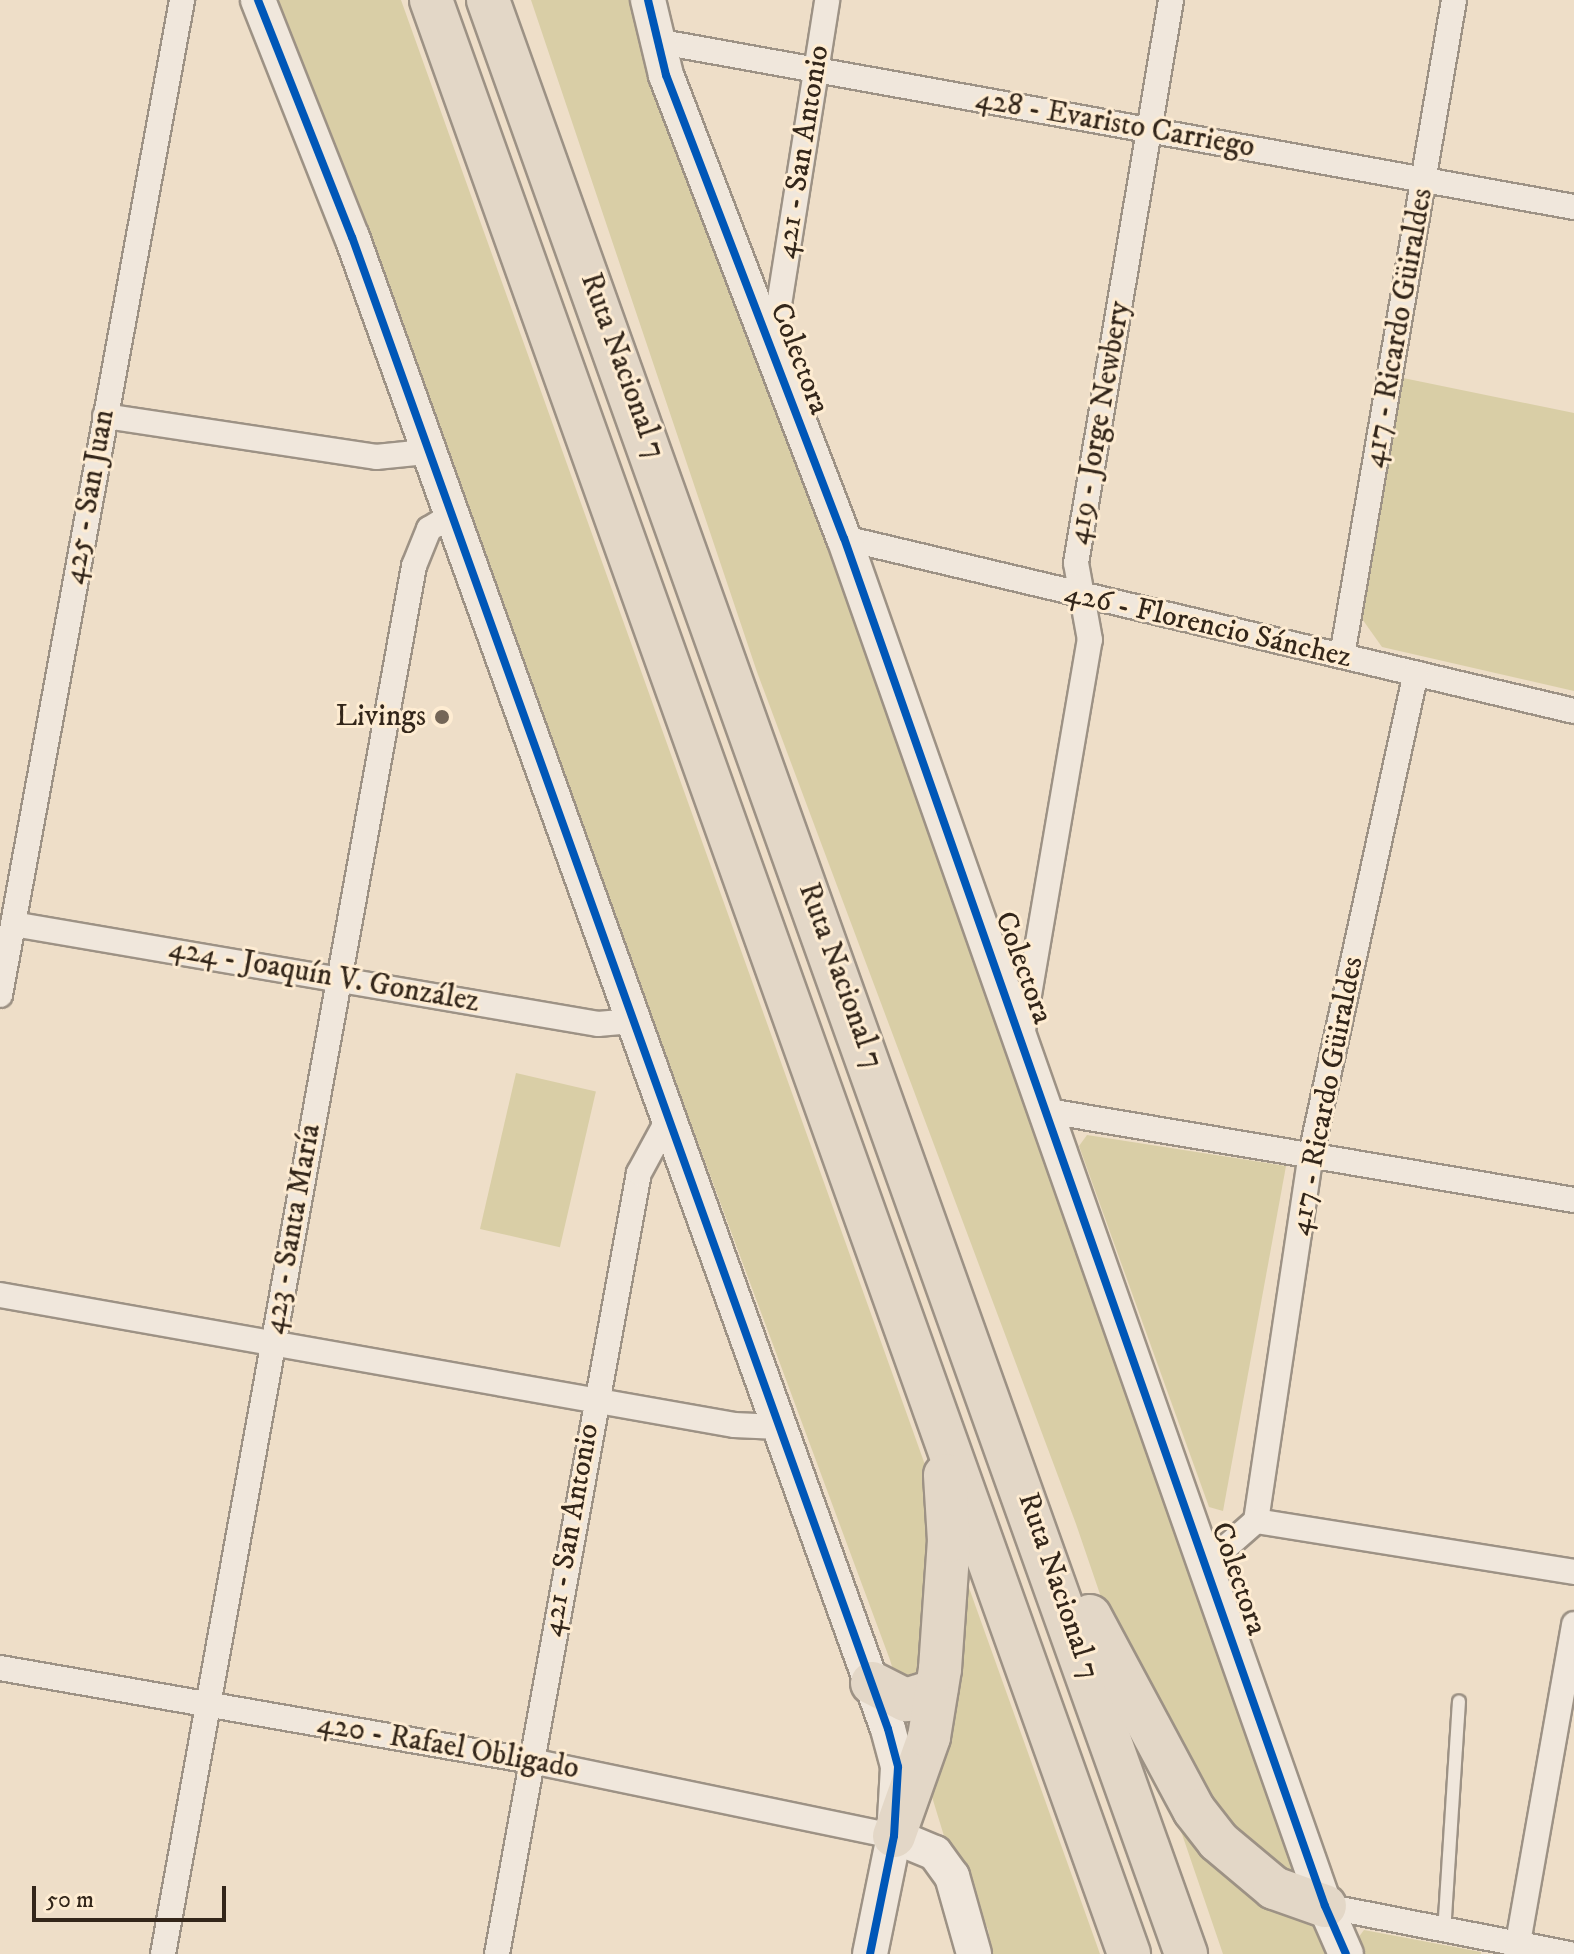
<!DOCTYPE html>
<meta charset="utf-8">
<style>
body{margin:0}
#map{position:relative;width:1574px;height:1954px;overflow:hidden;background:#eedec8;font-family:"IM FELL DW Pica",serif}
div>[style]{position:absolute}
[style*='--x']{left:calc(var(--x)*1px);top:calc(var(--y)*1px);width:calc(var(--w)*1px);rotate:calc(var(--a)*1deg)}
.green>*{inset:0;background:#d9cea6;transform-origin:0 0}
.roads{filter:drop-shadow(2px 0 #9d9285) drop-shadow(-2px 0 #9d9285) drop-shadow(0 2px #9d9285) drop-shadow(0 -2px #9d9285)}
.lane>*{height:12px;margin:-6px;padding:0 6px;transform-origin:6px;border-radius:6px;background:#f0e7dc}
.street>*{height:24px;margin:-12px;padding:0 12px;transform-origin:12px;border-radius:12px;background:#f0e7dc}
.secondary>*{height:34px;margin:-17px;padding:0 17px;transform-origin:17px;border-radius:17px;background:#f0e7dc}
.highway>*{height:42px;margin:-21px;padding:0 21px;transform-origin:21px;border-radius:21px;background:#e3d7c7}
.cycleway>*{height:8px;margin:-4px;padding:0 4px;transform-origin:4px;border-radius:4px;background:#0057b8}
.dots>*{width:22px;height:22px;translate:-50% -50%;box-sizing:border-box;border:4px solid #feecd2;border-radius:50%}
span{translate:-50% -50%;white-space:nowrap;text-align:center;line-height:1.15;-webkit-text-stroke:6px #feecd2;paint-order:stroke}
.street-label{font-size:30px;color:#33261a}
.poi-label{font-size:30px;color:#33261a}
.right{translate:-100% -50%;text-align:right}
.scale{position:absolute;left:32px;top:1886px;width:194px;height:36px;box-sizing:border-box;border:4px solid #33261a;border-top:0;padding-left:10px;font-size:24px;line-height:28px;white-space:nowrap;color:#33261a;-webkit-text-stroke:6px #feecd2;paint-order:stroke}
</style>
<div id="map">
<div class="green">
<i style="clip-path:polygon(274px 0,401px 0,1100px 1954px,992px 1954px,988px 1929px,948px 1849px,890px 1660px)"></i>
<i style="clip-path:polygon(531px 0,638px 0,1347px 1954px,1223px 1954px,1076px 1524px,757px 672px)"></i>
<i style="clip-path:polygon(1403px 378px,1574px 413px,1574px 691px,1382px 647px,1360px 616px)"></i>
<i style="left:516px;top:1073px;width:82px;height:160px;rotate:13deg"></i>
<i style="clip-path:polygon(1087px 1135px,1286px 1166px,1223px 1511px,1209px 1507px,1079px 1146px)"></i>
<i style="clip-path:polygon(1364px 1930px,1481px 1952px,1481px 1954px,1360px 1954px,1355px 1942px)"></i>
</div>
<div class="roads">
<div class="lane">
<i style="--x:1444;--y:1933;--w:232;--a:-86.3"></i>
</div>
<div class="street">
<i style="--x:656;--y:41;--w:933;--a:10.25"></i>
<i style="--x:772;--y:349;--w:353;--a:-81"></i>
<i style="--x:105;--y:416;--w:274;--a:8.6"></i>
<i style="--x:376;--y:457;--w:50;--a:-5.7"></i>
<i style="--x:844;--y:538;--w:750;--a:13.33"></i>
<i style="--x:1342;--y:656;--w:665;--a:-80.31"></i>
<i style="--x:13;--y:924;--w:593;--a:9.7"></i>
<i style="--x:598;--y:1024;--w:37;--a:-5"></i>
<i style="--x:0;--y:995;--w:1012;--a:-79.63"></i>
<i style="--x:1022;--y:1036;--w:402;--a:-80.3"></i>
<i style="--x:1090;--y:640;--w:78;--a:-100.3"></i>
<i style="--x:1076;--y:563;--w:571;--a:-80.42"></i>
<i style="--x:1048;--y:1111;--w:533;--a:9.6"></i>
<i style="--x:0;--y:1295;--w:745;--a:10.04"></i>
<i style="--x:734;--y:1425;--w:45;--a:2.5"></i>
<i style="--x:1256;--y:1521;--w:371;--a:-81.5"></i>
<i style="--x:1311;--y:1154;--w:492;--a:-77.7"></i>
<i style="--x:1208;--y:1563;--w:64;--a:-41.2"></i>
<i style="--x:1256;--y:1521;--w:322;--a:9.1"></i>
<i style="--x:0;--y:1668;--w:539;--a:9.93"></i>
<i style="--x:531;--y:1761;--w:371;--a:11.7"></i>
<i style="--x:1325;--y:1906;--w:249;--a:11.1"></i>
<i style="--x:163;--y:1954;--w:1411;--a:-79.75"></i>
<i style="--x:414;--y:566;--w:40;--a:-68"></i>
<i style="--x:429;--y:529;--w:23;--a:-31"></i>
<i style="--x:497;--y:1954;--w:794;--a:-79.7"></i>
<i style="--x:639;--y:1173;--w:67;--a:-61.5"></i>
<i style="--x:1516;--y:1954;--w:335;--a:-80"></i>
</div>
<div class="secondary">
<i style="--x:258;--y:0;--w:255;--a:68.4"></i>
<i style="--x:352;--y:237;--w:1585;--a:70.24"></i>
<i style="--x:888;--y:1729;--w:39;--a:75"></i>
<i style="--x:898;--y:1767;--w:69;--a:93.3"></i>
<i style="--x:894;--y:1836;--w:120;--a:101.5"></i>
<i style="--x:648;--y:0;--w:77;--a:76.5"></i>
<i style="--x:666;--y:75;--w:496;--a:69"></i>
<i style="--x:844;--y:538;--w:1450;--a:70.63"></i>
<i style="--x:1325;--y:1906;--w:52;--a:66.4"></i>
<i style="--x:894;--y:1836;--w:44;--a:22.5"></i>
<i style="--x:935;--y:1853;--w:29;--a:54"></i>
<i style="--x:952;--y:1876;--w:81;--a:74.2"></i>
</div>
<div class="highway">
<i style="--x:431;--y:0;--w:2075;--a:70.34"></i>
<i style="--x:488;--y:0;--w:2075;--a:70.34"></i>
<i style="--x:1090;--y:1616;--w:220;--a:61.8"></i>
<i style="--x:1194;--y:1810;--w:39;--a:52"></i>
<i style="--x:1218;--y:1841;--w:73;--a:40"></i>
<i style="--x:1274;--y:1888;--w:54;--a:19.4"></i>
<i style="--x:872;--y:1683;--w:38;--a:27"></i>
<i style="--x:906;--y:1700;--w:32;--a:-18"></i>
<i style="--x:894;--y:1836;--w:105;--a:-70.5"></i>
<i style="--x:929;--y:1737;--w:69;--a:-80.8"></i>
<i style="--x:940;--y:1669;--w:128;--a:-86"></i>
<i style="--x:949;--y:1541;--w:66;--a:-93.5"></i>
</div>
</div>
<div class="cycleway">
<i style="--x:258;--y:0;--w:255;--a:68.4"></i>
<i style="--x:352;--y:237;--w:1585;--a:70.24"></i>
<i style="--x:888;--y:1729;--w:39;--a:75"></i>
<i style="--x:898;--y:1767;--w:69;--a:93.3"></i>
<i style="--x:894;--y:1836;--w:120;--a:101.5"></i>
<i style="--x:648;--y:0;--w:77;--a:76.5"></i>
<i style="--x:666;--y:75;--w:496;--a:69"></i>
<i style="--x:844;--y:538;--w:1450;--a:70.63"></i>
<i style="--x:1325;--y:1906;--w:52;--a:66.4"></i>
</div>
<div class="dots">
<i style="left:442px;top:717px;background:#746657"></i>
</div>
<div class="street-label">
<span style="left:1115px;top:124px;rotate:10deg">428 - Evaristo Carriego</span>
<span style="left:803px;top:152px;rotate:-81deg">421 - San Antonio</span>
<span style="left:1399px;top:328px;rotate:-80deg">417 - Ricardo Güiraldes</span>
<span style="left:799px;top:359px;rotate:69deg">Colectora</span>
<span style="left:622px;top:366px;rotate:70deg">Ruta Nacional 7</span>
<span style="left:1100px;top:423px;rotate:-80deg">419 - Jorge Newbery</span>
<span style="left:90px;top:497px;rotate:-80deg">425 - San Juan</span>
<span style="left:1208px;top:626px;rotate:13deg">426 - Florencio Sánchez</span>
<span style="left:1023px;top:968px;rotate:70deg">Colectora</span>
<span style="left:324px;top:976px;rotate:10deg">424 - Joaquín V. González</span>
<span style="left:840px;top:976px;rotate:70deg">Ruta Nacional 7</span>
<span style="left:1327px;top:1096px;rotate:-79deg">417 - Ricardo Güiraldes</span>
<span style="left:293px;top:1229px;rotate:-80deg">423 - Santa María</span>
<span style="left:571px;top:1530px;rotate:-80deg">421 - San Antonio</span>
<span style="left:1238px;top:1579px;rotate:71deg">Colectora</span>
<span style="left:1058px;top:1586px;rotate:71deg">Ruta Nacional 7</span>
<span style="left:448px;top:1747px;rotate:10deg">420 - Rafael Obligado</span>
</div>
<div class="poi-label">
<span class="right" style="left:426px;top:717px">Livings</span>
</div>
<div class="scale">50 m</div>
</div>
